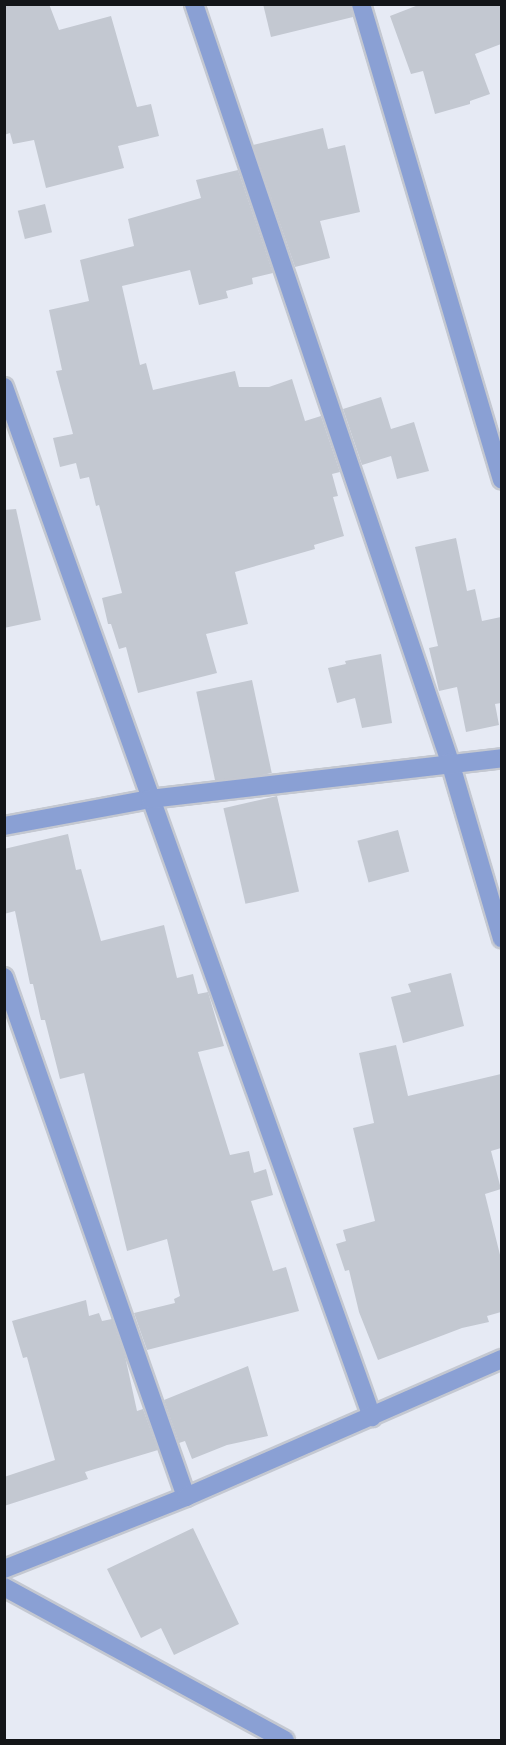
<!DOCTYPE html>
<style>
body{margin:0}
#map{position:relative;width:506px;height:1745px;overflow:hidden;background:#e6eaf4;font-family:Inter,sans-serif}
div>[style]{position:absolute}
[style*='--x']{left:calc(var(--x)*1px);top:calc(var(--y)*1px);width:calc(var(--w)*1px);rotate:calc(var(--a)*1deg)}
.building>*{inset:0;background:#c3c8d1;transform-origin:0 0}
.roads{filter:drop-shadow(2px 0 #c4c8d1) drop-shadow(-2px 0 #c4c8d1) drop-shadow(0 2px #c4c8d1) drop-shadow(0 -2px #c4c8d1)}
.minor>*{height:18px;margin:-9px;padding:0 9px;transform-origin:9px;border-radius:9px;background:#8aa0d4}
span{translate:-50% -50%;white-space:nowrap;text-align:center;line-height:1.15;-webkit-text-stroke:5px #e6eaf4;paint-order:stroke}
.frame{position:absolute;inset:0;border:6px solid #131518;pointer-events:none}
</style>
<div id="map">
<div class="building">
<i style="clip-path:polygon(4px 4px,49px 4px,59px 30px,111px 16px,137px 107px,151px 104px,159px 136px,118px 146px,124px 168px,46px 188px,34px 140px,13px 144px,10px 133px,4px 135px)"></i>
<i style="clip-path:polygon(263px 4px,350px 4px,353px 17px,271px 37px)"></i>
<i style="clip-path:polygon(421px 4px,501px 4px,501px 44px,475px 54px,490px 94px,470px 101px,470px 104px,435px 114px,423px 71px,411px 74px,390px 16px)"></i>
<i style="clip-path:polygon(323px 128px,328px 149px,345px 145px,360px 212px,320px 221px,330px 258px,295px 267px,253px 145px)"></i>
<i style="clip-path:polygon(238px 170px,273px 273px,252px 278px,253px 284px,226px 291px,228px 298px,199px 305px,190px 270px,122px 286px,140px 365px,146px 363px,153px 390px,235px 371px,239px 387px,269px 387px,292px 379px,305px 421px,321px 416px,340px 472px,332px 474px,338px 496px,333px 497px,344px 536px,314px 545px,315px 549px,235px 572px,248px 624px,206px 634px,217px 673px,138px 693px,126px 647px,119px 649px,111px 624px,108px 624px,102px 598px,122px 593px,99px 505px,96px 506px,89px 477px,80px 479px,76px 463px,60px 467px,53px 438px,73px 434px,56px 371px,62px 370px,49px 310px,89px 301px,80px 260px,134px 246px,128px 219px,201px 198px,196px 180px)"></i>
<i style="left:45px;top:204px;width:29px;height:28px;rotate:76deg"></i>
<i style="clip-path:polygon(381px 397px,391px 429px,414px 422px,429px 471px,397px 479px,391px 456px,362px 465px,343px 409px)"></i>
<i style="clip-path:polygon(16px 509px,41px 620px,4px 628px,4px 510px)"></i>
<i style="clip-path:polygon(456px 538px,467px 591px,475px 589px,482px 621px,501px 617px,501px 703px,495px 704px,499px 725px,466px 732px,457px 687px,439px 691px,429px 648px,438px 646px,415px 547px)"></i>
<i style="clip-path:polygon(381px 654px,392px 723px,362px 728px,355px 698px,337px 703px,328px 668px,346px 664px,345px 661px)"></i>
<i style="left:252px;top:680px;width:95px;height:57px;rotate:78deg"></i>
<i style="left:277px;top:796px;width:98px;height:55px;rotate:77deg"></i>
<i style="left:398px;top:830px;width:43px;height:42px;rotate:75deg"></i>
<i style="clip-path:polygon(68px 834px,76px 870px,81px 869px,101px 941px,164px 925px,177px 978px,193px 974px,198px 994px,208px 992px,224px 1046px,198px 1052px,230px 1155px,249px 1151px,254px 1173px,266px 1169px,273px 1195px,251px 1201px,273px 1271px,286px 1267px,299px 1311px,147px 1350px,134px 1313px,175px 1303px,174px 1299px,180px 1296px,167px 1239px,127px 1251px,84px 1073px,60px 1079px,45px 1020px,41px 1020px,33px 984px,30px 984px,15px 911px,4px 914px,4px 849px)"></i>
<i style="clip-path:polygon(451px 973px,464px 1026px,403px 1043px,391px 997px,411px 992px,408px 984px)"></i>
<i style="clip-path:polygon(396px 1045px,408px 1096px,501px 1074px,501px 1148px,491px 1151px,501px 1189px,485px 1194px,501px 1259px,501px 1312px,487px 1316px,489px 1322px,462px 1328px,378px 1360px,359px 1312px,349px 1270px,345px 1271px,336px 1244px,346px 1241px,343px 1230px,375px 1221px,353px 1128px,374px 1123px,359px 1053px)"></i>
<i style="clip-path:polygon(86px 1300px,89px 1316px,99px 1313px,102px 1321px,112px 1319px,125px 1356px,137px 1411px,143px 1409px,158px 1450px,85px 1472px,88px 1479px,4px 1506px,4px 1477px,55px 1460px,27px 1357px,23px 1358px,12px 1321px)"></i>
<i style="clip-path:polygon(248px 1366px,268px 1436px,227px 1445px,192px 1459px,185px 1441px,179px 1443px,164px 1400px)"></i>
<i style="clip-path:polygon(193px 1528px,239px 1624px,174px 1655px,161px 1628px,141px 1638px,107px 1569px)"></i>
</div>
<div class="roads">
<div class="minor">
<i style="--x:194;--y:4;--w:800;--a:71.34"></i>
<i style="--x:450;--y:762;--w:184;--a:73.6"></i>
<i style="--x:361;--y:4;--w:496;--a:73.5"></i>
<i style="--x:4;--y:387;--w:1094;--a:70.34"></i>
<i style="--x:4;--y:826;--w:148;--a:-10.5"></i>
<i style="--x:150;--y:799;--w:354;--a:-6.6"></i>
<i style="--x:4;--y:977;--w:551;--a:70.71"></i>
<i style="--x:4;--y:1569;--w:196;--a:-21.6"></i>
<i style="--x:186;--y:1497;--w:345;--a:-23.6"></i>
<i style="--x:4;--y:1587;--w:320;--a:28.6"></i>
</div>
</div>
<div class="frame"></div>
</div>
